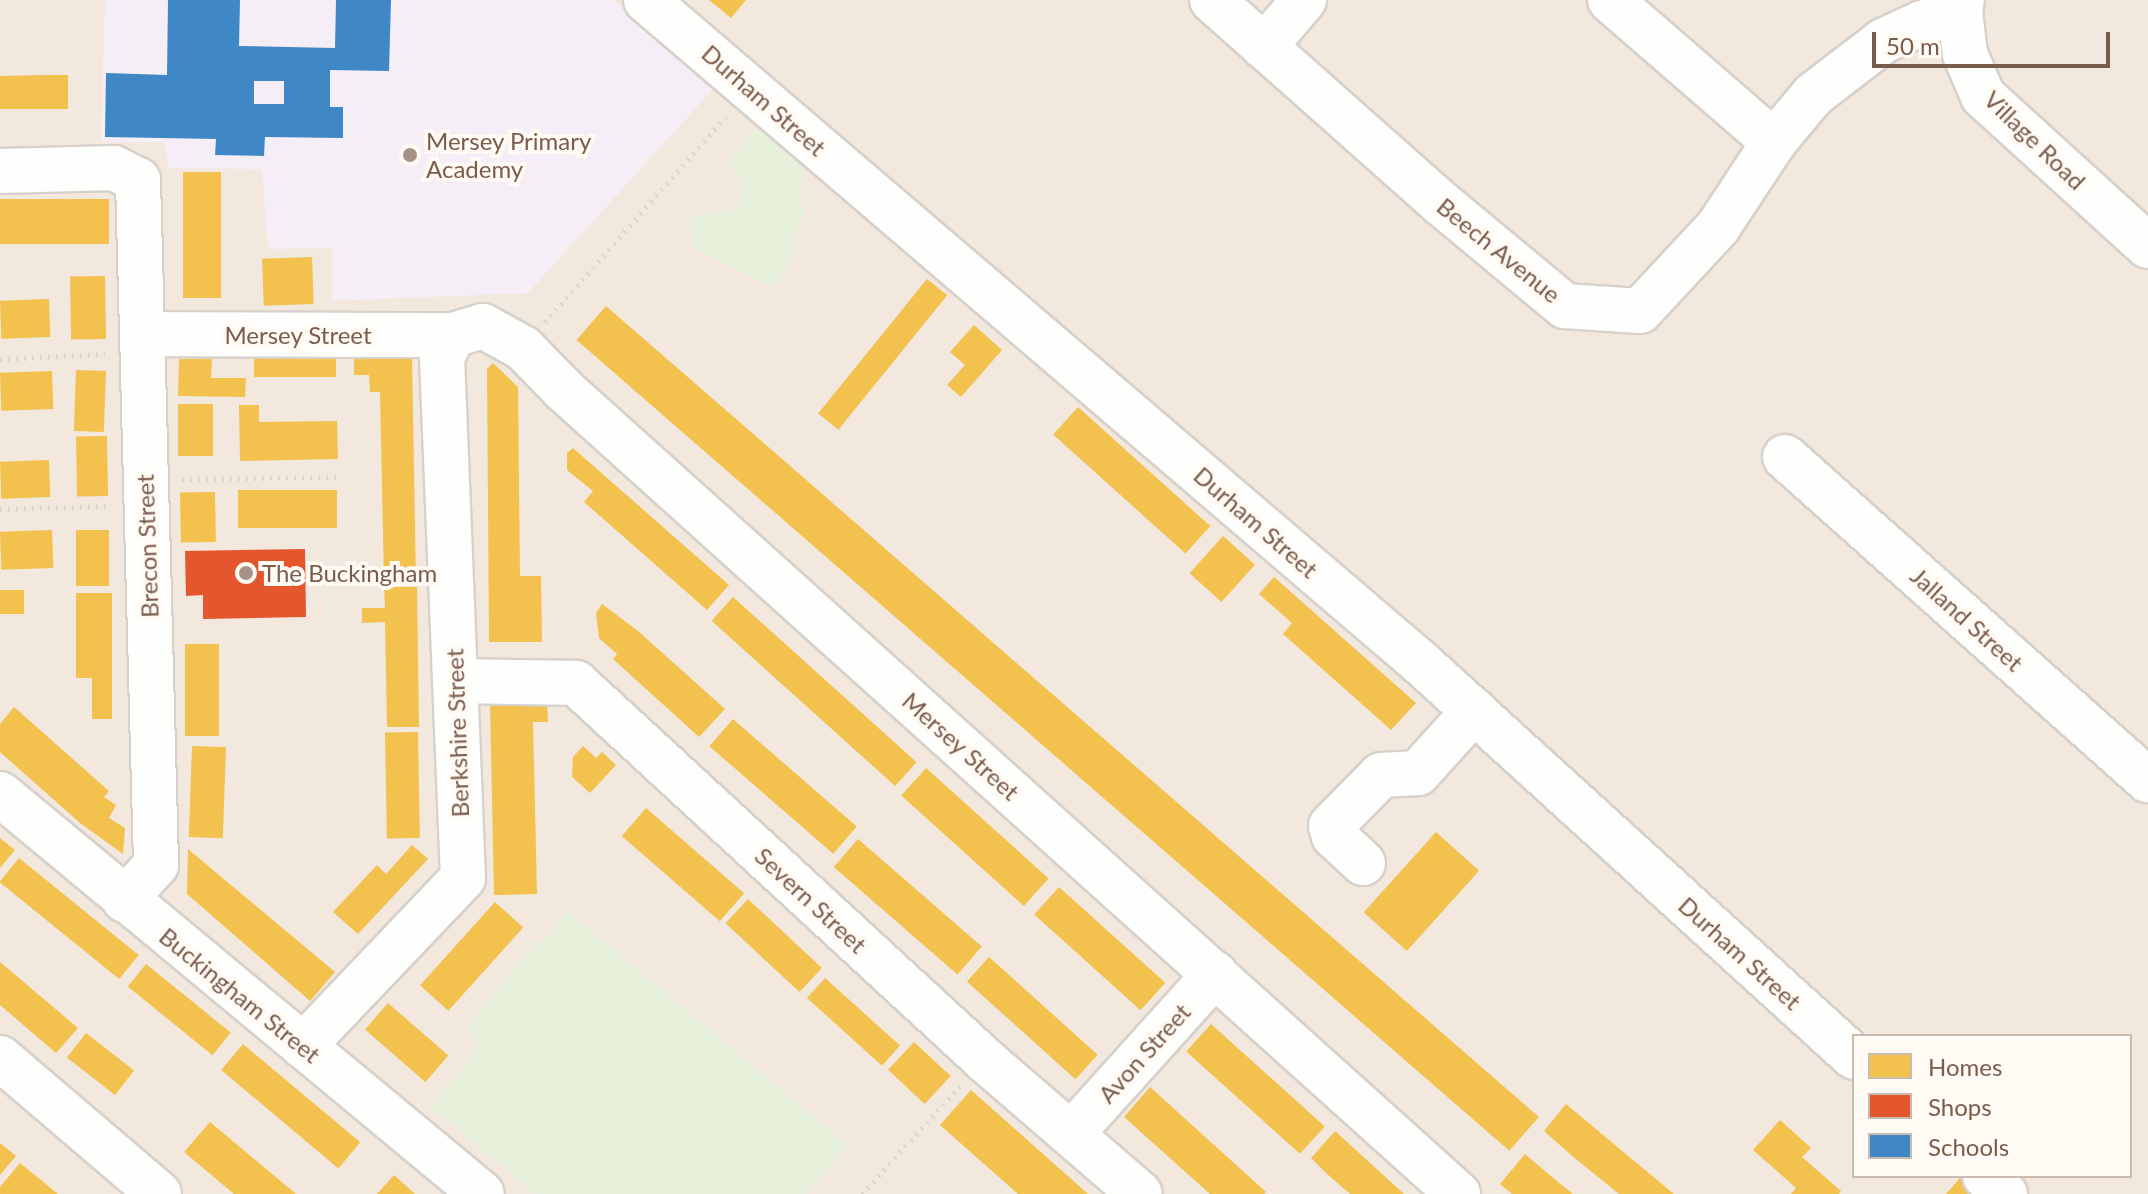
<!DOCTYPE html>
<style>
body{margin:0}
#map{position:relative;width:2148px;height:1194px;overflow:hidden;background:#f9f5f0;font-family:Lato,sans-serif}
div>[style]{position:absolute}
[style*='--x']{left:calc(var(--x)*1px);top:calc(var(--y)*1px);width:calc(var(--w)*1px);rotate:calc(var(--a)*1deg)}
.residential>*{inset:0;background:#f2e8de}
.education>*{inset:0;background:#f6eef6}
.green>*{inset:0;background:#e7f0db}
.homes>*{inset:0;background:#f2c14e;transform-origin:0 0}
.shops>*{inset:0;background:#e4572e}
.schools>*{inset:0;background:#3f88c5}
.path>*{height:5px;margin-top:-2.5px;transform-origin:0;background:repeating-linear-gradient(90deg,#dcd5d0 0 2px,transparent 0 8px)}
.roads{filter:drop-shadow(2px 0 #d7d1cb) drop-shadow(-2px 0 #d7d1cb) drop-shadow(0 2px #d7d1cb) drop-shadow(0 -2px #d7d1cb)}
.minor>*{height:44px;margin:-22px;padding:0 22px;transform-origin:22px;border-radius:22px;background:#fefefd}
.dots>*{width:22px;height:22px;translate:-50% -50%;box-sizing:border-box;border:4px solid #fffaf3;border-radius:50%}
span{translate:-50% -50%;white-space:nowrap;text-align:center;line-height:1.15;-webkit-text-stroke:8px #fffaf3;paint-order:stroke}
.street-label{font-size:24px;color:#7a5c4d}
.poi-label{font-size:24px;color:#7a5c4d}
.left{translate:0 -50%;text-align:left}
.legend{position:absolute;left:1852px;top:1034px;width:280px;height:144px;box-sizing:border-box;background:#fffaf3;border:2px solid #cabbb1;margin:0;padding:10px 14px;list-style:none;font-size:24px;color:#7a5c4d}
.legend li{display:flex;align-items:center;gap:16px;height:40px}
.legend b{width:40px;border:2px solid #cabbb1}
.scale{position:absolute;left:1872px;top:32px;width:238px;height:36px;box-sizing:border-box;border:4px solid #7a5c4d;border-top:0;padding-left:10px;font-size:24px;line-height:28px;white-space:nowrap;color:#7a5c4d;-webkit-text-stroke:6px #fffaf3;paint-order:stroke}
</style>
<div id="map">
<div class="residential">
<i style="clip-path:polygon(evenodd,0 0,2148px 0,2148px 1194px,0 1194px,0 0,1854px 1036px,2130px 1036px,2130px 1176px,1854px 1176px,1854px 1036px)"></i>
</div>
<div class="education">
<i style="clip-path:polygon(105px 0,614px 0,713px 89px,528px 293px,332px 301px,332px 248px,268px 249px,262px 169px,168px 168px,165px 142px,101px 142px)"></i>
</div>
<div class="green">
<i style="clip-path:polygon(758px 129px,804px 161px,804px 177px,797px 193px,805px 212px,792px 242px,798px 248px,774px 288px,692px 247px,690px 217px,737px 210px,743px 186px,728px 161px)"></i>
<i style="clip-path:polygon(568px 911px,848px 1145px,807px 1194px,535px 1194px,431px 1107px,480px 1047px,466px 1028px,537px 942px,544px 942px)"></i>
</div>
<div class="homes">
<i style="clip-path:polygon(709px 0,746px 0,731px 18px)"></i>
<i style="clip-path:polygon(43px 75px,68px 75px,68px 109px,0 109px,0 76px)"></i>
<i style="left:183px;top:172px;width:38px;height:126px"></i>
<i style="left:109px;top:199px;width:45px;height:109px;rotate:90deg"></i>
<i style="left:312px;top:257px;width:47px;height:50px;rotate:88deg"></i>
<i style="left:105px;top:276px;width:63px;height:35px;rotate:89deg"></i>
<i style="left:927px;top:279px;width:26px;height:173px;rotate:39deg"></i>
<i style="left:49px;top:299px;width:38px;height:49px;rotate:88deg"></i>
<i style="left:606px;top:306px;width:1236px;height:45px;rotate:41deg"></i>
<i style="clip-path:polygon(974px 325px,1002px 350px,961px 397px,947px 385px,965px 365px,950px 352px)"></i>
<i style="clip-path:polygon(412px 355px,416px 583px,384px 583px,380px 392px,370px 392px,369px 375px,354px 375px,354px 356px)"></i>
<i style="left:254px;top:357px;width:82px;height:20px"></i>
<i style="clip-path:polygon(179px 359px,212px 359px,211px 378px,246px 378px,245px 397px,178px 396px)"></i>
<i style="clip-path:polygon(493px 363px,518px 387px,520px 576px,541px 576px,542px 642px,489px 642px,487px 369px)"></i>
<i style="left:76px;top:370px;width:30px;height:61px;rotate:2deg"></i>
<i style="left:52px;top:371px;width:38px;height:52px;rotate:88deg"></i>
<i style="left:213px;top:404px;width:52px;height:35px;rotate:90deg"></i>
<i style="clip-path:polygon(239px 405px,259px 405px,259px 422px,337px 421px,338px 459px,240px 461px)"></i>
<i style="left:1078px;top:407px;width:178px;height:37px;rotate:42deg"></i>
<i style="left:107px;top:436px;width:60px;height:31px;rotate:89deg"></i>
<i style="clip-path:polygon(573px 448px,729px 585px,707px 610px,584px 502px,593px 491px,567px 470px,567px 453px)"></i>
<i style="left:49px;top:460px;width:37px;height:49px;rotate:88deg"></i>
<i style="left:337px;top:490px;width:38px;height:99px;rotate:90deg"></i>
<i style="left:215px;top:492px;width:50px;height:35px;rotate:89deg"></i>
<i style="left:52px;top:530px;width:38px;height:52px;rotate:88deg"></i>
<i style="left:76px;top:530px;width:33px;height:56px"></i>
<i style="left:1223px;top:536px;width:43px;height:50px;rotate:42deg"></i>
<i style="clip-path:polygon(1274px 577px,1416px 703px,1391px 730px,1283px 634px,1292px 623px,1259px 594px)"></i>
<i style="clip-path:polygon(384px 587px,417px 587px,419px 727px,387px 727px,385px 622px,362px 623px,362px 608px,385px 608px)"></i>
<i style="left:0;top:590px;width:24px;height:24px"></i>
<i style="clip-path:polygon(76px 593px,112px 593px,112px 719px,92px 719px,92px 678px,76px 678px)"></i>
<i style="left:733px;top:597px;width:247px;height:32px;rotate:42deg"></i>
<i style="clip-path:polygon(602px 604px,638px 631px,725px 709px,699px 737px,613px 659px,617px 654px,599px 638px,596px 613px)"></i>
<i style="left:185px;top:644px;width:34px;height:92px"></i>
<i style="clip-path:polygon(547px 703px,548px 722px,533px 722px,537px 894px,494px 895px,490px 704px)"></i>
<i style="clip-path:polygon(14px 707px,109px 791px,104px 797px,116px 805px,109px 818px,125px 828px,123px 854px,80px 823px,0 752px,0 724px)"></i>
<i style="left:733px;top:719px;width:164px;height:36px;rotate:41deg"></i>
<i style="left:418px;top:732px;width:106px;height:33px;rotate:89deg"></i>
<i style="left:192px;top:746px;width:34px;height:91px;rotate:2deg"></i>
<i style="clip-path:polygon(583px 746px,596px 758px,602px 752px,616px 765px,590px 793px,572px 777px,573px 757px)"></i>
<i style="left:926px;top:768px;width:165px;height:37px;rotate:42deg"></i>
<i style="left:646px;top:808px;width:130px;height:37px;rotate:41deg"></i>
<i style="left:1436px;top:832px;width:58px;height:108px;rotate:42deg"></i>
<i style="clip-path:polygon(0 838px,15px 850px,0 868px)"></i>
<i style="left:858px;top:839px;width:164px;height:37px;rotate:41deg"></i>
<i style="clip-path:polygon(412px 845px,428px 859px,358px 934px,333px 912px,377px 865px,386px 874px)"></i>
<i style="clip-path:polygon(188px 849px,335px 972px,310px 1001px,187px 894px)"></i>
<i style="left:19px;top:858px;width:154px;height:31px;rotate:39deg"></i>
<i style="left:1059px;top:887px;width:143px;height:37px;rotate:42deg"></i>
<i style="left:748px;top:899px;width:101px;height:33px;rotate:43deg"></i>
<i style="left:495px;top:902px;width:38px;height:112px;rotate:42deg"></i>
<i style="left:989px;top:957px;width:146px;height:33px;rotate:42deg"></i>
<i style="clip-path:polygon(0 962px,78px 1028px,56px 1053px,0 1005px)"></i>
<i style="left:146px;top:964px;width:109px;height:29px;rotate:39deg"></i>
<i style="left:825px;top:978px;width:101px;height:27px;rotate:42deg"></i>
<i style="left:388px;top:1003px;width:80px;height:35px;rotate:41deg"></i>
<i style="left:1211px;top:1024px;width:153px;height:37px;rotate:42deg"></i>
<i style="left:86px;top:1033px;width:61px;height:31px;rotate:38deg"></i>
<i style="left:914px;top:1042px;width:50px;height:38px;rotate:43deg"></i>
<i style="left:243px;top:1044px;width:153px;height:34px;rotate:40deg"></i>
<i style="clip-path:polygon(1150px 1087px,1266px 1192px,1264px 1194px,1210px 1194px,1124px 1117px)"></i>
<i style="clip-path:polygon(971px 1090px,1088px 1194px,1018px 1194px,940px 1125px)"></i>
<i style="clip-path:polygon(1566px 1104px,1621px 1150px,1674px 1194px,1619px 1194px,1571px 1155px,1544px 1131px)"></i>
<i style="clip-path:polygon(1780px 1120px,1811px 1148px,1802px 1157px,1841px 1191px,1839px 1194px,1791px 1194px,1796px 1188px,1753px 1150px)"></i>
<i style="clip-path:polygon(210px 1122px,296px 1194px,234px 1194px,184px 1152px)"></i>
<i style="clip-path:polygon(1335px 1131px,1404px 1194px,1350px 1194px,1326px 1173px,1311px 1158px)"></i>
<i style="clip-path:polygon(0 1143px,16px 1156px,0 1175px)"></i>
<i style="clip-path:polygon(1525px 1154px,1552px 1177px,1573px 1194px,1512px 1194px,1500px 1184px)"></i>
<i style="clip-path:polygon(20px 1163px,58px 1194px,0 1194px,0 1187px)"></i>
<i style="clip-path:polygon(394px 1175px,415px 1194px,377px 1194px)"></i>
<i style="clip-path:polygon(1960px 1178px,1978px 1194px,1946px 1194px)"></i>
</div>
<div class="shops">
<i style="clip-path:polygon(305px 549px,306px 617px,203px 619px,203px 595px,186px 596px,185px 551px)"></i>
</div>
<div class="schools">
<i style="clip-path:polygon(evenodd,168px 0,240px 0,239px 46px,335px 48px,336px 0,391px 0,389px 71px,330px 70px,330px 107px,343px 107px,343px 138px,265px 137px,264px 156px,215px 155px,216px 139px,105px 137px,106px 73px,167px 75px,168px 0,254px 81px,284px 81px,284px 104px,254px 104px,254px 81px)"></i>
</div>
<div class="path">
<i style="--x:545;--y:322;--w:273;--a:-48.6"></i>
<i style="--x:0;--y:359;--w:105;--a:-2.7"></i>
<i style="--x:182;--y:479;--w:156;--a:-0.7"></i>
<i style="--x:0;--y:509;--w:112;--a:-1.5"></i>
<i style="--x:862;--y:1194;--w:147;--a:-47.8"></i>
</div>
<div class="roads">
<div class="minor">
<i style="--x:646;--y:0;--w:1021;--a:40.55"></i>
<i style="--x:1422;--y:664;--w:584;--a:42.29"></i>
<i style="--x:1212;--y:0;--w:307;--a:41.6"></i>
<i style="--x:1442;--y:204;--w:160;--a:39.7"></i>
<i style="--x:1565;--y:306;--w:75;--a:3.8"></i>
<i style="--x:1640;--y:311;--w:115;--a:-47.1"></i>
<i style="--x:1718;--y:227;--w:102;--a:-56.6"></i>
<i style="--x:1774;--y:142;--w:61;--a:-50.3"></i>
<i style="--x:1813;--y:95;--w:88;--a:-37.6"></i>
<i style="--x:1883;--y:41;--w:43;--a:-24.8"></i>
<i style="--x:1922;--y:23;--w:40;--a:-16"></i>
<i style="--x:1960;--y:12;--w:12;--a:-81"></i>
<i style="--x:1610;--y:0;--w:217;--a:40.9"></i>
<i style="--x:1960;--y:12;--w:42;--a:83.2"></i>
<i style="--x:1965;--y:54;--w:46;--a:66.8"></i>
<i style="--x:1983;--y:96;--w:223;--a:42.3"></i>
<i style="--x:1264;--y:47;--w:62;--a:-49.6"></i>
<i style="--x:0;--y:171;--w:114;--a:-1.5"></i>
<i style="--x:114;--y:168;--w:27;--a:27"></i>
<i style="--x:138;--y:180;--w:685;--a:88.49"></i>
<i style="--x:156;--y:865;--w:47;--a:132.4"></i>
<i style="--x:142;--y:334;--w:311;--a:0.2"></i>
<i style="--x:1785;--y:457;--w:486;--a:41.7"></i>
<i style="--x:455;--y:681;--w:121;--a:0.9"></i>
<i style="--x:576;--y:683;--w:558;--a:42.67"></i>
<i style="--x:986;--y:1061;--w:203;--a:40.8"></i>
<i style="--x:0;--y:794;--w:626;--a:39.69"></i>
<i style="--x:1363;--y:863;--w:40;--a:-137"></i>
<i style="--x:1334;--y:836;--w:10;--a:-107"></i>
<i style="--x:1331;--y:826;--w:71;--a:-45.6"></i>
<i style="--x:1381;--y:775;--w:37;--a:-3"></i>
<i style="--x:1418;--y:773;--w:84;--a:-47.9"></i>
<i style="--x:303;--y:1046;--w:232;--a:-46.4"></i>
<i style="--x:463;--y:878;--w:521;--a:-92.31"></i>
<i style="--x:442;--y:357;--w:25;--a:-63"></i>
<i style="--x:453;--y:335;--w:31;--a:-17"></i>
<i style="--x:483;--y:326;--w:46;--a:28.8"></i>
<i style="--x:523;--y:348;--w:60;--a:45.7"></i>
<i style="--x:565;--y:391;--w:1201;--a:41.96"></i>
<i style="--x:0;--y:1058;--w:209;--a:40.5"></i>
<i style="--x:1072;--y:1133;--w:214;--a:-48"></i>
<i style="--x:1985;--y:1176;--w:27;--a:42"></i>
</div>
</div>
<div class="dots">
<i style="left:410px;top:155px;background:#a69286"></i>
<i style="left:246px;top:573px;background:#a69286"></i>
</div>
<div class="street-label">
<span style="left:764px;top:100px;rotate:41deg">Durham Street</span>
<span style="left:2035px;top:140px;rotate:44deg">Village Road</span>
<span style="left:1499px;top:250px;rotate:39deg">Beech Avenue</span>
<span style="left:298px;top:335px">Mersey Street</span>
<span style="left:1256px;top:522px;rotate:41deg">Durham Street</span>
<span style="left:147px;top:546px;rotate:-92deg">Brecon Street</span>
<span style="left:1967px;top:619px;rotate:42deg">Jalland Street</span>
<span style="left:457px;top:733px;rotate:-92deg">Berkshire Street</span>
<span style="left:961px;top:746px;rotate:42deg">Mersey Street</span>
<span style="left:811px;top:900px;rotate:43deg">Severn Street</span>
<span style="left:1740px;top:953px;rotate:42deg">Durham Street</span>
<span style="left:240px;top:995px;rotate:39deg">Buckingham Street</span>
<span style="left:1144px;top:1053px;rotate:-48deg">Avon Street</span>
</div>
<div class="poi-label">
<span class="left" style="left:426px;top:155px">Mersey Primary<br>Academy</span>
<span class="left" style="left:262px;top:573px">The Buckingham</span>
</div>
<ul class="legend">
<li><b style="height:22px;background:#f2c14e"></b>Homes</li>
<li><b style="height:22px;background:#e4572e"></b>Shops</li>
<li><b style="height:22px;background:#3f88c5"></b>Schools</li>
</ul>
<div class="scale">50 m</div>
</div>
